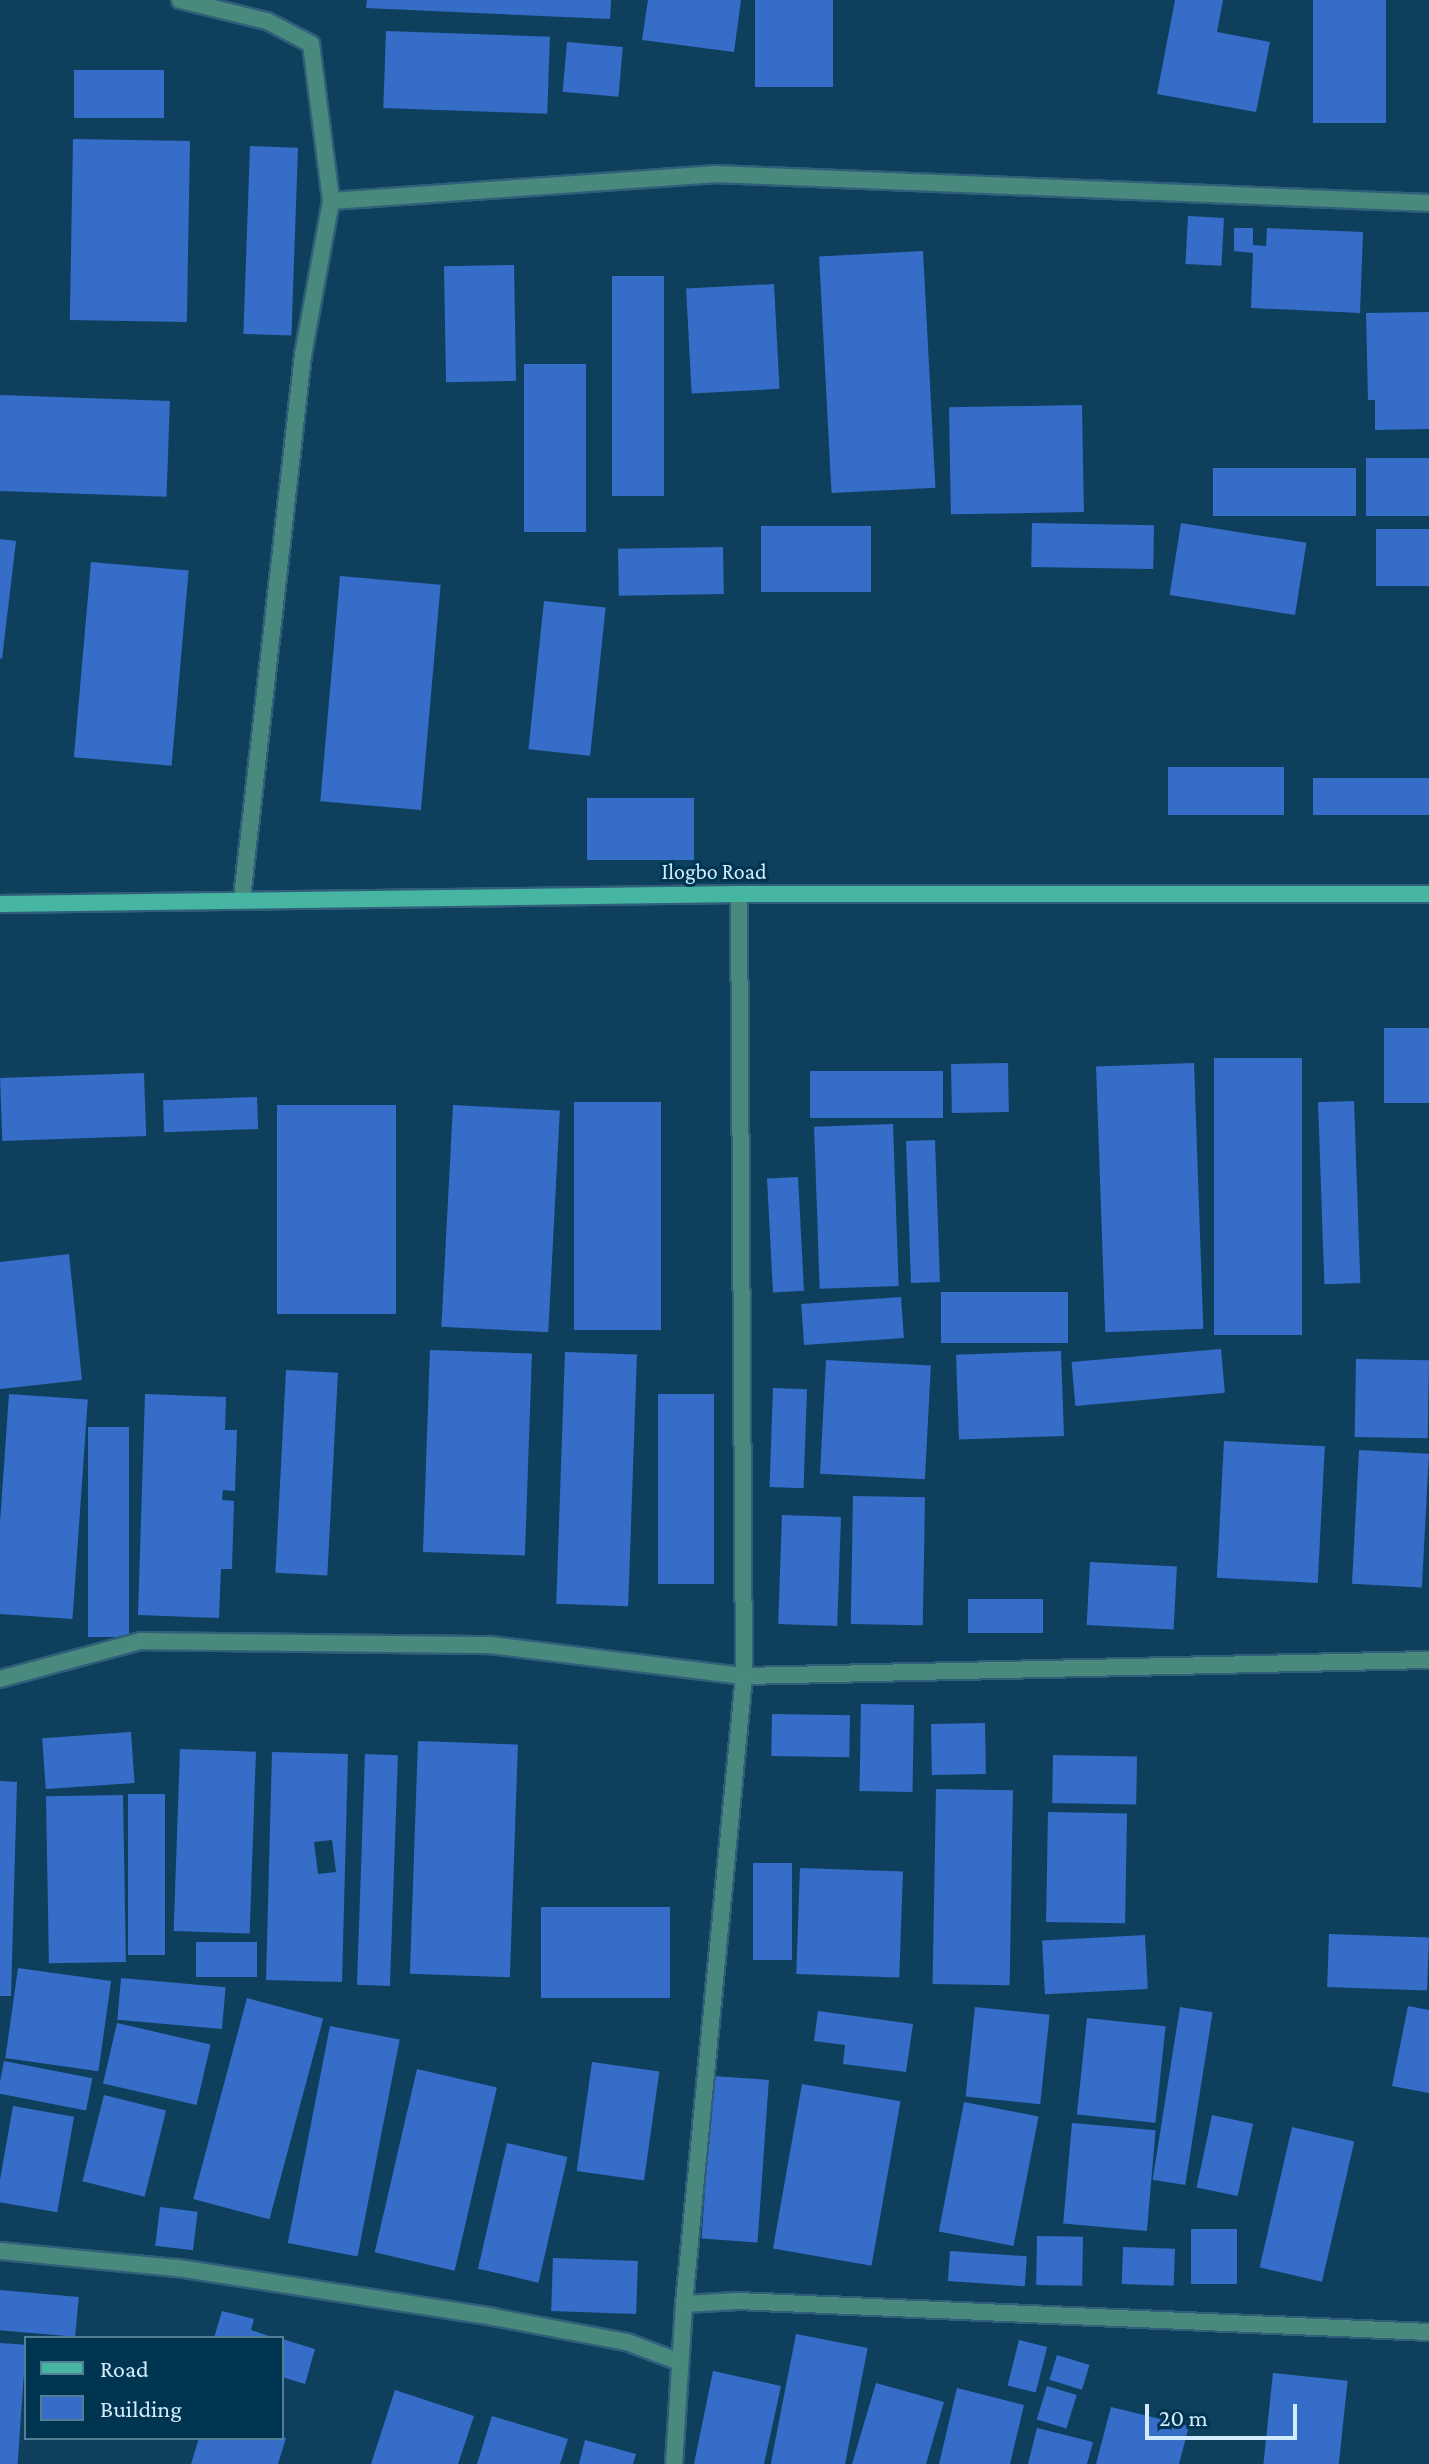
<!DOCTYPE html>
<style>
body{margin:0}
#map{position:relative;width:1429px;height:2464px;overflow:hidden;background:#0e405d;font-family:"Crimson Pro",serif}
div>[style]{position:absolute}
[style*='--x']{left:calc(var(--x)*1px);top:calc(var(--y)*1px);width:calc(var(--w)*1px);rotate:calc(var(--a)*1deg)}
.building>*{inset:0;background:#356dc9;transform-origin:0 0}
.roads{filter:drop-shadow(2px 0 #315f7a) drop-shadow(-2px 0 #315f7a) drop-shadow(0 2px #315f7a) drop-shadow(0 -2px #315f7a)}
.street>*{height:16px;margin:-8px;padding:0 8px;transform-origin:8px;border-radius:8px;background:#4a8a7e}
.secondary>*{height:16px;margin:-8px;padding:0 8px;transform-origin:8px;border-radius:8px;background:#46b6a3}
span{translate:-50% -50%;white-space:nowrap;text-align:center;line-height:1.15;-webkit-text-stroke:6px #003552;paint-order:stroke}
.street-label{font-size:22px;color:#d2ebfd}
.legend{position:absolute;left:24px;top:2336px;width:260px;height:104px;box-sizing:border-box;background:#003552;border:2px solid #547e96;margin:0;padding:10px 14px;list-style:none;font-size:24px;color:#d2ebfd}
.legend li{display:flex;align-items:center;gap:16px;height:40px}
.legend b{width:40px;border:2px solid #547e96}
.scale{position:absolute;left:1145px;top:2404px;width:152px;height:36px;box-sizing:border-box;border:4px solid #d2ebfd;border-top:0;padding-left:10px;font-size:24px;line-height:28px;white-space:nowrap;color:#d2ebfd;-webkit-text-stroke:6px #003552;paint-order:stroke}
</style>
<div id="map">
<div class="building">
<i style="clip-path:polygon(367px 0,611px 0,610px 19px,366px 8px)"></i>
<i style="clip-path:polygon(648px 0,741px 0,734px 52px,642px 40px)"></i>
<i style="left:755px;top:0;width:78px;height:87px"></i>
<i style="clip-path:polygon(1175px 0,1223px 0,1217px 32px,1270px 42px,1256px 112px,1157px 94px)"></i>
<i style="left:1313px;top:0;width:73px;height:123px"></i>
<i style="left:386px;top:31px;width:164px;height:77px;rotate:2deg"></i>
<i style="left:567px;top:42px;width:56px;height:50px;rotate:5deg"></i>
<i style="left:74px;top:70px;width:90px;height:48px"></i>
<i style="left:73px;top:139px;width:117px;height:181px;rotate:1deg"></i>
<i style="left:250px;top:146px;width:48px;height:188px;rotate:2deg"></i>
<i style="left:1188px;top:216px;width:36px;height:48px;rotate:3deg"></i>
<i style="clip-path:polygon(1234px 228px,1253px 228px,1253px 245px,1266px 246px,1267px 228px,1363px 232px,1360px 313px,1251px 308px,1253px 253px,1234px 251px)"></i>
<i style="left:923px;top:251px;width:237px;height:104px;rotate:87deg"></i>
<i style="left:514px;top:265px;width:116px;height:70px;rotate:89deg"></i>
<i style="left:612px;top:276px;width:52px;height:220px"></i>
<i style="left:774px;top:284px;width:105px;height:88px;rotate:87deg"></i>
<i style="clip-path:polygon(1429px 312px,1429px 429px,1375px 430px,1375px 400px,1368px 400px,1366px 313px)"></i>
<i style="left:524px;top:364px;width:62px;height:168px"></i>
<i style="left:0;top:395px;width:170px;height:96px;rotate:2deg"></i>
<i style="left:1082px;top:405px;width:107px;height:133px;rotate:89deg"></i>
<i style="left:1429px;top:458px;width:58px;height:63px;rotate:90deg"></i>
<i style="left:1356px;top:468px;width:48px;height:143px;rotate:90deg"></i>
<i style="left:1032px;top:523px;width:122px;height:44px;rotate:1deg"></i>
<i style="left:1181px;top:523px;width:127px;height:73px;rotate:9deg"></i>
<i style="left:871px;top:526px;width:66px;height:110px;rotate:90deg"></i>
<i style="left:1376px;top:529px;width:53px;height:57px"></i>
<i style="clip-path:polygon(0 539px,16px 541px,2px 659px,0 658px)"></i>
<i style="left:723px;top:547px;width:47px;height:105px;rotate:89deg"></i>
<i style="left:91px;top:562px;width:98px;height:196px;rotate:5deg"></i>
<i style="left:340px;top:576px;width:101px;height:226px;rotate:5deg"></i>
<i style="left:544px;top:601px;width:62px;height:149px;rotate:6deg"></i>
<i style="left:1284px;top:767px;width:48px;height:116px;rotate:90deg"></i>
<i style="left:1429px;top:778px;width:37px;height:116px;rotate:90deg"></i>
<i style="left:587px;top:798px;width:107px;height:62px"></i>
<i style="left:1429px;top:1028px;width:75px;height:45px;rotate:90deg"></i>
<i style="left:1214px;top:1058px;width:88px;height:277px"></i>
<i style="left:1008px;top:1063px;width:49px;height:57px;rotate:89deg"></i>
<i style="left:1194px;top:1063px;width:266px;height:98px;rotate:88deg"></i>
<i style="left:810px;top:1071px;width:133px;height:47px"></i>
<i style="left:144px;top:1073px;width:63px;height:144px;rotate:88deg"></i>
<i style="left:257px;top:1097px;width:32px;height:94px;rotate:88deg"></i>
<i style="left:1354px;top:1101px;width:182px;height:36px;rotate:88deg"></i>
<i style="left:574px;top:1102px;width:87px;height:228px"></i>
<i style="left:277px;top:1105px;width:119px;height:209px"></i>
<i style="left:453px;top:1105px;width:107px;height:222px;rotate:3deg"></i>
<i style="left:893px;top:1124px;width:162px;height:79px;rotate:88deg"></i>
<i style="left:935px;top:1140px;width:142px;height:29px;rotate:88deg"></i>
<i style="left:798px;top:1177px;width:114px;height:31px;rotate:87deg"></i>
<i style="clip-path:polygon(69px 1254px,82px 1380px,0 1389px,0 1262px)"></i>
<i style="left:941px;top:1292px;width:127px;height:51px"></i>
<i style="left:901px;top:1297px;width:41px;height:100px;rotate:86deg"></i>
<i style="left:1221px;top:1349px;width:44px;height:150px;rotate:85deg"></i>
<i style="left:430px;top:1350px;width:102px;height:202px;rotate:2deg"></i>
<i style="left:1061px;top:1351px;width:85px;height:105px;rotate:88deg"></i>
<i style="left:565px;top:1352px;width:72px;height:252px;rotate:2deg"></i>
<i style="left:1356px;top:1359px;width:73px;height:78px;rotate:1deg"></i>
<i style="left:826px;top:1360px;width:105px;height:114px;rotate:3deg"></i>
<i style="left:286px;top:1370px;width:52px;height:203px;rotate:3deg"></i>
<i style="left:773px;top:1388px;width:34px;height:99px;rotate:2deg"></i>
<i style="left:9px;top:1394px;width:79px;height:220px;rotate:4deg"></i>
<i style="clip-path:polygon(145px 1394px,226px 1397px,225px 1430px,237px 1430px,235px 1491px,223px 1490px,222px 1500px,234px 1501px,232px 1569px,221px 1569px,219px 1618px,138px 1615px)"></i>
<i style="left:658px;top:1394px;width:56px;height:190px"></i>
<i style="left:88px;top:1427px;width:41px;height:210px"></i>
<i style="left:1224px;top:1441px;width:101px;height:137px;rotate:3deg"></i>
<i style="left:1359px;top:1450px;width:70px;height:134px;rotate:3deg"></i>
<i style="left:853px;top:1496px;width:72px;height:128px;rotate:1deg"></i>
<i style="left:782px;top:1515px;width:59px;height:109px;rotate:2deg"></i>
<i style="left:1090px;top:1562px;width:87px;height:63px;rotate:3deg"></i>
<i style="left:968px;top:1599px;width:75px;height:34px"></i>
<i style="left:861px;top:1704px;width:53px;height:87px;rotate:1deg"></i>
<i style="left:772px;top:1714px;width:78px;height:42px;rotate:1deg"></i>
<i style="left:985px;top:1723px;width:51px;height:54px;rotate:89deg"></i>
<i style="left:131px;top:1732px;width:51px;height:89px;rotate:86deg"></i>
<i style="left:418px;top:1741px;width:100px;height:233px;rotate:2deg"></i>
<i style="left:180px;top:1749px;width:76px;height:182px;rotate:2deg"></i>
<i style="clip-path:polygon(evenodd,272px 1752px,348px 1754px,342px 1982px,266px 1980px,272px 1752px,332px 1840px,336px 1872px,318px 1874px,314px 1842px,332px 1840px)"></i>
<i style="left:365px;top:1754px;width:33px;height:231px;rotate:2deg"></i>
<i style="left:1053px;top:1755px;width:84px;height:48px;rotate:1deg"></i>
<i style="clip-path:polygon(0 1781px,17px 1782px,11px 1996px,0 1996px)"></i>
<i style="left:936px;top:1789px;width:77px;height:195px;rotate:1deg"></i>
<i style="left:165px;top:1794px;width:161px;height:37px;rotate:90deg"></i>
<i style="left:123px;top:1795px;width:167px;height:77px;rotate:89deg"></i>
<i style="left:1048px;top:1812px;width:79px;height:110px;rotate:1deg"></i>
<i style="left:753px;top:1863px;width:39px;height:97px"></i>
<i style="left:800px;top:1868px;width:103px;height:106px;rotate:2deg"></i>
<i style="left:541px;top:1907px;width:129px;height:91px"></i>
<i style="left:1329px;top:1934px;width:100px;height:53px;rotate:2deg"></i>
<i style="left:1145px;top:1935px;width:54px;height:103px;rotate:87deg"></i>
<i style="left:257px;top:1942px;width:35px;height:61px;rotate:90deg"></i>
<i style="left:18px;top:1968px;width:94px;height:91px;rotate:8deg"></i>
<i style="left:121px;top:1978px;width:105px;height:42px;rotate:5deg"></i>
<i style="left:247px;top:1998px;width:79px;height:208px;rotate:15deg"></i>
<i style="clip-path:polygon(1408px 2006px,1429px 2010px,1429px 2093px,1392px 2086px)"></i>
<i style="left:975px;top:2007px;width:75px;height:90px;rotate:6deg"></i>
<i style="left:1180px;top:2007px;width:33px;height:175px;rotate:9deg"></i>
<i style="clip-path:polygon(818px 2011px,913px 2024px,906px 2072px,843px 2064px,845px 2045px,814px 2041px)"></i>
<i style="left:1087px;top:2018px;width:79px;height:97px;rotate:6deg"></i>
<i style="left:117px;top:2023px;width:96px;height:62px;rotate:13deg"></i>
<i style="left:330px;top:2026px;width:71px;height:221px;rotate:11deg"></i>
<i style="left:4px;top:2061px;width:90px;height:33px;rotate:11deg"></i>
<i style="left:592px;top:2062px;width:68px;height:110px;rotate:8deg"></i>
<i style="left:417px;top:2069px;width:82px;height:188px;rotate:13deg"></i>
<i style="left:713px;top:2076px;width:56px;height:163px;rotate:4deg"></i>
<i style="left:802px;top:2084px;width:100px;height:167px;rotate:10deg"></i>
<i style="left:104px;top:2095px;width:64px;height:89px;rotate:14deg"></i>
<i style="left:964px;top:2102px;width:76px;height:132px;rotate:11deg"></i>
<i style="left:13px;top:2106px;width:62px;height:97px;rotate:10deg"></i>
<i style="left:1212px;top:2115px;width:42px;height:74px;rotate:12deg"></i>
<i style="left:1072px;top:2123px;width:84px;height:101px;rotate:5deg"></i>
<i style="left:1292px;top:2127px;width:64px;height:144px;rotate:13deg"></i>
<i style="left:507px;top:2143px;width:62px;height:129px;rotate:13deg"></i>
<i style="left:160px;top:2207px;width:38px;height:39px;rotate:7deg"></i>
<i style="left:1191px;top:2229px;width:46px;height:55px"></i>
<i style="left:1037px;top:2236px;width:46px;height:49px;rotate:1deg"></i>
<i style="left:1123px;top:2247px;width:52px;height:37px;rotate:2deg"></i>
<i style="left:950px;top:2251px;width:77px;height:30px;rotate:4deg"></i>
<i style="left:553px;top:2258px;width:85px;height:53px;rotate:2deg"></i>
<i style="left:0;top:2290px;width:79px;height:40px;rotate:5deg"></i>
<i style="clip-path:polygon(222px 2311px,254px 2319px,251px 2330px,275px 2338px,214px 2338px)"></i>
<i style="left:796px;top:2334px;width:73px;height:132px;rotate:11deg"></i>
<i style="clip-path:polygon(282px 2339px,315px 2349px,305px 2384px,282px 2377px)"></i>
<i style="left:1019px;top:2340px;width:29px;height:47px;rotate:14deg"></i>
<i style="left:0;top:2343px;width:26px;height:121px;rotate:4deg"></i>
<i style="left:1057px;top:2355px;width:34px;height:26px;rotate:17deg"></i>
<i style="clip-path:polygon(713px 2371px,781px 2386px,764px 2464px,694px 2464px)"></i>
<i style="left:1273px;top:2373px;width:75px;height:92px;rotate:6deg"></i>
<i style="clip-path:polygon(876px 2383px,944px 2402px,926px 2464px,852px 2464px)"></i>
<i style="left:1047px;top:2386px;width:31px;height:35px;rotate:17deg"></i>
<i style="clip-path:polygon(957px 2388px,1024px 2405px,1010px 2464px,939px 2464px)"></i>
<i style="clip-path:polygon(395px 2390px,474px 2416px,458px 2464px,371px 2464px)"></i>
<i style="clip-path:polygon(1111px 2407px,1189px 2426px,1179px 2464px,1096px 2464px)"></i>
<i style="clip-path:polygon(492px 2416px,568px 2439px,560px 2464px,477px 2464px)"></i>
<i style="clip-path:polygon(1037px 2428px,1093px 2442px,1087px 2464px,1028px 2464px)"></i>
<i style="clip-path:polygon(199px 2438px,282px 2437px,286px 2438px,278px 2464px,191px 2464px)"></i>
<i style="clip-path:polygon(585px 2440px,636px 2454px,633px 2464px,579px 2464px)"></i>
</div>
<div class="roads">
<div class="street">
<i style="--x:180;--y:0;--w:89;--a:13.6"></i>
<i style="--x:267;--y:21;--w:50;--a:27.6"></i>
<i style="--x:311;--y:44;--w:158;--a:82.7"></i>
<i style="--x:331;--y:201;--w:157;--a:100.3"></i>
<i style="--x:303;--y:355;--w:546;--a:96.41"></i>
<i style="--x:331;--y:201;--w:384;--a:-4"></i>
<i style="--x:714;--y:174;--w:716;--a:2.32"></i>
<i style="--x:0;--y:1679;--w:146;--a:-15.1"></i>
<i style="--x:141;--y:1641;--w:349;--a:0.7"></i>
<i style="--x:490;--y:1645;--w:256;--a:7"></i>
<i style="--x:744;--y:1676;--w:685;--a:-1.34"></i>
<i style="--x:0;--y:2251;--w:179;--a:5.5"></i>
<i style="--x:178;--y:2268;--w:319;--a:8.8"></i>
<i style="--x:493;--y:2317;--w:136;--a:10.6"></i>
<i style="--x:627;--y:2342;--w:57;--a:20.7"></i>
<i style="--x:684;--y:2304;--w:54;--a:-3.2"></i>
<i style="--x:738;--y:2301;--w:692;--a:2.57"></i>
<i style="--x:674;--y:2464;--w:160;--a:-86.4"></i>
<i style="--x:684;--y:2304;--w:631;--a:-84.54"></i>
<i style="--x:744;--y:1676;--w:782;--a:-90.37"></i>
</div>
<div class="secondary">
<i style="--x:0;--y:904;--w:739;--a:-0.78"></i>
<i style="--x:739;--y:894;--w:690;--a:0"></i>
</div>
</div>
<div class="street-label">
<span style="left:714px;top:872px">Ilogbo Road</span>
</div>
<ul class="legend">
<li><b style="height:10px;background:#46b6a3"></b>Road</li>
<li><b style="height:22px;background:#356dc9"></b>Building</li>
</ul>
<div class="scale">20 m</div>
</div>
